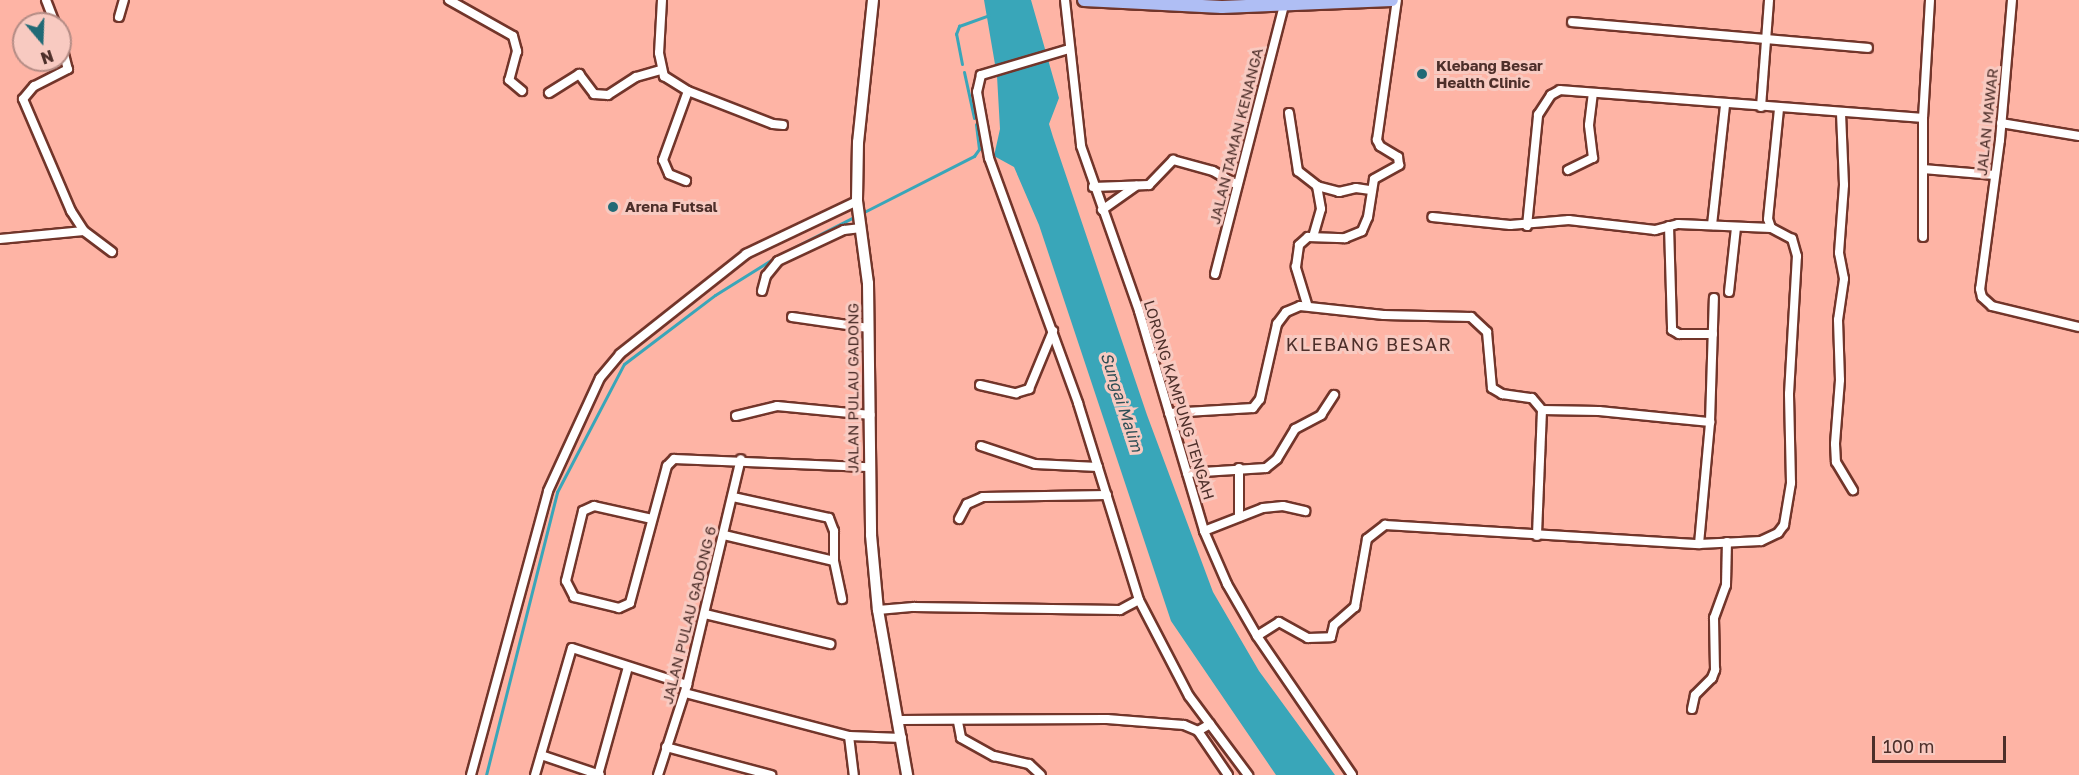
<!DOCTYPE html>
<style>
body{margin:0}
#map{position:relative;width:2079px;height:775px;overflow:hidden;background:#feb4a5;font-family:"Golos Text",sans-serif}
div>[style]{position:absolute}
[style*='--x']{left:calc(var(--x)*1px);top:calc(var(--y)*1px);width:calc(var(--w)*1px);rotate:calc(var(--a)*1deg)}
.water>*{inset:0;background:#39a6b9}
.stream>*{height:3px;margin:-1.5px;padding:0 1.5px;transform-origin:1.5px;border-radius:1.5px;background:#39a6b9}
.roads{filter:drop-shadow(2px 0 #72352a) drop-shadow(-2px 0 #72352a) drop-shadow(0 2px #72352a) drop-shadow(0 -2px #72352a)}
.minor>*{height:8px;margin:-4px;padding:0 4px;transform-origin:4px;border-radius:4px;background:#fff}
.secondary>*{height:10px;margin:-5px;padding:0 5px;transform-origin:5px;border-radius:5px;background:#fff}
.trunk>*{height:12px;margin:-6px;padding:0 6px;transform-origin:6px;border-radius:6px;background:#afbef4}
.dots>*{width:16px;height:16px;translate:-50% -50%;box-sizing:border-box;border:3px solid #f8cac1;border-radius:50%}
span{translate:-50% -50%;white-space:nowrap;text-align:center;line-height:1.15;-webkit-text-stroke:6px #f8cac1;paint-order:stroke}
.poi-label{font-size:15px;color:#4d2f2a;font-weight:700}
.left{translate:0 -50%;text-align:left}
.street-label{font-size:15px;color:#4d2f2a}
.water-label{font-size:16px;color:#2f4f55;font-style:italic}
.quarter-label{font-size:18px;color:#4d2f2a;letter-spacing:1.5px}
.north{position:absolute;left:12px;top:12px;width:60px;height:60px;box-sizing:border-box;background:#f8cac1;border:2px solid #b48c85;border-radius:50%;rotate:161deg;font-size:16px;font-weight:700;line-height:24px;text-align:center;color:#4d2f2a}
.north::after{content:'';display:block;margin:auto;width:21px;height:27px;background:#216a76;clip-path:polygon(50% 0,100% 100%,50% 72%,0 100%)}
.scale{position:absolute;left:1872px;top:736px;width:134px;height:27px;box-sizing:border-box;border:3px solid #4d2f2a;border-top:0;padding-left:8px;font-size:18px;line-height:21px;white-space:nowrap;color:#4d2f2a;-webkit-text-stroke:4px #f8cac1;paint-order:stroke}
</style>
<div id="map">
<div class="water">
<i style="clip-path:polygon(984px 0,1031px 0,1059px 98px,1049px 124px,1053px 137px,1147px 415px,1213px 592px,1259px 671px,1335px 775px,1276px 775px,1171px 621px,1039px 225px,1014px 167px,994px 156px,1000px 129px,997px 76px)"></i>
</div>
<div class="stream">
<i style="--x:962;--y:64;--w:31;--a:-101"></i>
<i style="--x:956;--y:34;--w:9;--a:-69"></i>
<i style="--x:959;--y:26;--w:32;--a:-20"></i>
<i style="--x:964;--y:72;--w:47;--a:77.7"></i>
<i style="--x:862;--y:213;--w:126;--a:-27"></i>
<i style="--x:974;--y:156;--w:9;--a:-54"></i>
<i style="--x:979;--y:149;--w:25;--a:-97"></i>
<i style="--x:486;--y:775;--w:292;--a:-75.9"></i>
<i style="--x:557;--y:492;--w:144;--a:-62.4"></i>
<i style="--x:624;--y:364;--w:114;--a:-37.2"></i>
<i style="--x:715;--y:295;--w:75;--a:-32"></i>
<i style="--x:779;--y:255;--w:86;--a:-26.9"></i>
</div>
<div class="roads">
<div class="minor">
<i style="--x:46;--y:0;--w:26;--a:69"></i>
<i style="--x:449;--y:0;--w:73;--a:29.4"></i>
<i style="--x:513;--y:36;--w:16;--a:75"></i>
<i style="--x:517;--y:51;--w:30;--a:105"></i>
<i style="--x:509;--y:80;--w:17;--a:40"></i>
<i style="--x:662;--y:0;--w:53;--a:93.2"></i>
<i style="--x:659;--y:53;--w:24;--a:78"></i>
<i style="--x:664;--y:76;--w:28;--a:32"></i>
<i style="--x:688;--y:91;--w:91;--a:21.2"></i>
<i style="--x:773;--y:124;--w:10;--a:6"></i>
<i style="--x:1065;--y:0;--w:147;--a:83.7"></i>
<i style="--x:1081;--y:146;--w:175;--a:70.6"></i>
<i style="--x:1139;--y:311;--w:229;--a:73.5"></i>
<i style="--x:1204;--y:531;--w:58;--a:66.5"></i>
<i style="--x:1227;--y:584;--w:60;--a:60"></i>
<i style="--x:1257;--y:636;--w:168;--a:55.6"></i>
<i style="--x:2012;--y:0;--w:141;--a:94.9"></i>
<i style="--x:2000;--y:140;--w:150;--a:97.6"></i>
<i style="--x:1980;--y:289;--w:8;--a:76"></i>
<i style="--x:1982;--y:297;--w:13;--a:42"></i>
<i style="--x:1992;--y:306;--w:89;--a:13.6"></i>
<i style="--x:119;--y:17;--w:18;--a:-74"></i>
<i style="--x:1572;--y:22;--w:297;--a:5"></i>
<i style="--x:60;--y:38;--w:32;--a:76"></i>
<i style="--x:68;--y:69;--w:38;--a:153"></i>
<i style="--x:34;--y:86;--w:17;--a:130"></i>
<i style="--x:23;--y:99;--w:122;--a:66.8"></i>
<i style="--x:71;--y:211;--w:24;--a:57"></i>
<i style="--x:84;--y:231;--w:35;--a:37"></i>
<i style="--x:1069;--y:49;--w:92;--a:163.5"></i>
<i style="--x:981;--y:75;--w:17;--a:103"></i>
<i style="--x:977;--y:92;--w:67;--a:79.7"></i>
<i style="--x:989;--y:158;--w:261;--a:70"></i>
<i style="--x:1078;--y:403;--w:206;--a:72.8"></i>
<i style="--x:1139;--y:600;--w:108;--a:62.5"></i>
<i style="--x:1189;--y:696;--w:99;--a:53.2"></i>
<i style="--x:549;--y:93;--w:36;--a:-32"></i>
<i style="--x:579;--y:74;--w:25;--a:53"></i>
<i style="--x:594;--y:94;--w:14;--a:4"></i>
<i style="--x:608;--y:95;--w:33;--a:-33"></i>
<i style="--x:636;--y:77;--w:26;--a:-16"></i>
<i style="--x:1761;--y:107;--w:107;--a:-85.7"></i>
<i style="--x:1289;--y:113;--w:59;--a:81.2"></i>
<i style="--x:1298;--y:171;--w:24;--a:38"></i>
<i style="--x:1317;--y:186;--w:23;--a:80"></i>
<i style="--x:1321;--y:209;--w:29;--a:106"></i>
<i style="--x:1841;--y:113;--w:72;--a:87.6"></i>
<i style="--x:1844;--y:185;--w:68;--a:94.2"></i>
<i style="--x:1839;--y:253;--w:26;--a:79"></i>
<i style="--x:1844;--y:279;--w:41;--a:98.3"></i>
<i style="--x:1838;--y:320;--w:60;--a:88.1"></i>
<i style="--x:1840;--y:380;--w:64;--a:94.5"></i>
<i style="--x:1835;--y:444;--w:18;--a:87"></i>
<i style="--x:1836;--y:462;--w:33;--a:59"></i>
<i style="--x:2001;--y:123;--w:79;--a:9.5"></i>
<i style="--x:1923;--y:169;--w:72;--a:4.8"></i>
<i style="--x:1568;--y:170;--w:28;--a:-26"></i>
<i style="--x:1593;--y:158;--w:33;--a:-97"></i>
<i style="--x:1589;--y:125;--w:32;--a:-83"></i>
<i style="--x:686;--y:181;--w:18;--a:-158"></i>
<i style="--x:669;--y:174;--w:15;--a:-113"></i>
<i style="--x:663;--y:160;--w:73;--a:-70.1"></i>
<i style="--x:1317;--y:186;--w:23;--a:15"></i>
<i style="--x:1339;--y:192;--w:17;--a:-13"></i>
<i style="--x:1356;--y:188;--w:15;--a:8"></i>
<i style="--x:1093;--y:187;--w:56;--a:-2"></i>
<i style="--x:1149;--y:185;--w:35;--a:-46"></i>
<i style="--x:1173;--y:160;--w:41;--a:15.4"></i>
<i style="--x:1213;--y:171;--w:28;--a:30"></i>
<i style="--x:1102;--y:210;--w:42;--a:-35.2"></i>
<i style="--x:1712;--y:225;--w:121;--a:-83.8"></i>
<i style="--x:1527;--y:226;--w:112;--a:-84.3"></i>
<i style="--x:1538;--y:115;--w:24;--a:-57"></i>
<i style="--x:1551;--y:95;--w:10;--a:-29"></i>
<i style="--x:1560;--y:90;--w:364;--a:4.4"></i>
<i style="--x:1669;--y:226;--w:104;--a:88.3"></i>
<i style="--x:1672;--y:330;--w:8;--a:30"></i>
<i style="--x:1679;--y:334;--w:34;--a:0"></i>
<i style="--x:1771;--y:228;--w:9;--a:-108"></i>
<i style="--x:1768;--y:219;--w:111;--a:-84.3"></i>
<i style="--x:1923;--y:237;--w:119;--a:-90"></i>
<i style="--x:1923;--y:118;--w:118;--a:-86.6"></i>
<i style="--x:0;--y:239;--w:84;--a:-5.4"></i>
<i style="--x:1215;--y:274;--w:278;--a:-75.6"></i>
<i style="--x:762;--y:291;--w:16;--a:-75"></i>
<i style="--x:766;--y:276;--w:19;--a:-51"></i>
<i style="--x:778;--y:261;--w:73;--a:-25.2"></i>
<i style="--x:844;--y:230;--w:17;--a:-7"></i>
<i style="--x:1729;--y:292;--w:64;--a:-83.8"></i>
<i style="--x:1307;--y:304;--w:39;--a:-107"></i>
<i style="--x:1296;--y:267;--w:22;--a:-82"></i>
<i style="--x:1299;--y:245;--w:12;--a:-42"></i>
<i style="--x:1308;--y:237;--w:37;--a:2"></i>
<i style="--x:1345;--y:238;--w:18;--a:-22"></i>
<i style="--x:1362;--y:231;--w:15;--a:-67"></i>
<i style="--x:1368;--y:217;--w:38;--a:-81"></i>
<i style="--x:1374;--y:179;--w:29;--a:-29"></i>
<i style="--x:1399;--y:165;--w:8;--a:-97"></i>
<i style="--x:1398;--y:157;--w:21;--a:-149"></i>
<i style="--x:1380;--y:146;--w:7;--a:-117"></i>
<i style="--x:1377;--y:140;--w:141;--a:-81.9"></i>
<i style="--x:792;--y:317;--w:77;--a:8.2"></i>
<i style="--x:980;--y:385;--w:37;--a:13"></i>
<i style="--x:1016;--y:393;--w:14;--a:-17"></i>
<i style="--x:1029;--y:389;--w:63;--a:-67.5"></i>
<i style="--x:1542;--y:410;--w:57;--a:1"></i>
<i style="--x:1599;--y:411;--w:112;--a:5.7"></i>
<i style="--x:1169;--y:413;--w:84;--a:-3.4"></i>
<i style="--x:1253;--y:408;--w:11;--a:-52"></i>
<i style="--x:1260;--y:399;--w:77;--a:-77.2"></i>
<i style="--x:1277;--y:324;--w:15;--a:-53"></i>
<i style="--x:1286;--y:312;--w:15;--a:-23"></i>
<i style="--x:1300;--y:306;--w:84;--a:6.1"></i>
<i style="--x:1384;--y:315;--w:87;--a:1.3"></i>
<i style="--x:1471;--y:317;--w:22;--a:43"></i>
<i style="--x:1487;--y:332;--w:56;--a:84.9"></i>
<i style="--x:1492;--y:388;--w:12;--a:31"></i>
<i style="--x:1502;--y:394;--w:30;--a:8"></i>
<i style="--x:1532;--y:398;--w:16;--a:50"></i>
<i style="--x:1542;--y:410;--w:126;--a:92.3"></i>
<i style="--x:736;--y:416;--w:42;--a:-13.7"></i>
<i style="--x:777;--y:406;--w:94;--a:5.5"></i>
<i style="--x:981;--y:446;--w:57;--a:18.4"></i>
<i style="--x:1035;--y:464;--w:63;--a:2.7"></i>
<i style="--x:1239;--y:468;--w:49;--a:90"></i>
<i style="--x:1187;--y:473;--w:79;--a:-3.6"></i>
<i style="--x:1266;--y:468;--w:14;--a:-39"></i>
<i style="--x:1277;--y:459;--w:35;--a:-59"></i>
<i style="--x:1295;--y:429;--w:30;--a:-28"></i>
<i style="--x:1321;--y:415;--w:24;--a:-57"></i>
<i style="--x:733;--y:497;--w:98;--a:12.3"></i>
<i style="--x:829;--y:518;--w:14;--a:69"></i>
<i style="--x:834;--y:531;--w:30;--a:90"></i>
<i style="--x:652;--y:519;--w:59;--a:-167.4"></i>
<i style="--x:594;--y:506;--w:12;--a:156"></i>
<i style="--x:583;--y:511;--w:72;--a:103.7"></i>
<i style="--x:566;--y:581;--w:18;--a:63"></i>
<i style="--x:574;--y:597;--w:46;--a:13.7"></i>
<i style="--x:619;--y:608;--w:12;--a:-24"></i>
<i style="--x:630;--y:603;--w:142;--a:-74.9"></i>
<i style="--x:667;--y:466;--w:10;--a:-45"></i>
<i style="--x:674;--y:459;--w:194;--a:2.4"></i>
<i style="--x:959;--y:519;--w:17;--a:-62"></i>
<i style="--x:967;--y:504;--w:17;--a:-24"></i>
<i style="--x:983;--y:497;--w:124;--a:-0.9"></i>
<i style="--x:1204;--y:531;--w:63;--a:-21.3"></i>
<i style="--x:1263;--y:508;--w:20;--a:-6"></i>
<i style="--x:1283;--y:506;--w:23;--a:13"></i>
<i style="--x:724;--y:535;--w:113;--a:13.3"></i>
<i style="--x:834;--y:561;--w:39;--a:78"></i>
<i style="--x:1699;--y:544;--w:122;--a:-84.8"></i>
<i style="--x:1710;--y:422;--w:124;--a:-88.2"></i>
<i style="--x:878;--y:610;--w:36;--a:-5"></i>
<i style="--x:914;--y:607;--w:206;--a:0.8"></i>
<i style="--x:1120;--y:610;--w:21;--a:-28"></i>
<i style="--x:705;--y:614;--w:129;--a:13.5"></i>
<i style="--x:1257;--y:636;--w:26;--a:-32"></i>
<i style="--x:1279;--y:622;--w:33;--a:29"></i>
<i style="--x:1308;--y:638;--w:23;--a:-2"></i>
<i style="--x:1331;--y:637;--w:12;--a:-76"></i>
<i style="--x:1334;--y:625;--w:28;--a:-41"></i>
<i style="--x:1355;--y:607;--w:69;--a:-80"></i>
<i style="--x:1367;--y:539;--w:23;--a:-38"></i>
<i style="--x:1385;--y:525;--w:315;--a:3.5"></i>
<i style="--x:1699;--y:544;--w:62;--a:-2.8"></i>
<i style="--x:1761;--y:541;--w:19;--a:-25"></i>
<i style="--x:1778;--y:533;--w:10;--a:-53"></i>
<i style="--x:1784;--y:525;--w:43;--a:-80.5"></i>
<i style="--x:1791;--y:483;--w:89;--a:-91.3"></i>
<i style="--x:1789;--y:394;--w:138;--a:-86.7"></i>
<i style="--x:1797;--y:256;--w:18;--a:-106"></i>
<i style="--x:1792;--y:239;--w:24;--a:-152"></i>
<i style="--x:1771;--y:228;--w:93;--a:-177.5"></i>
<i style="--x:1678;--y:224;--w:24;--a:165"></i>
<i style="--x:1655;--y:230;--w:87;--a:-173.4"></i>
<i style="--x:1569;--y:220;--w:59;--a:175.2"></i>
<i style="--x:1510;--y:225;--w:78;--a:-174.1"></i>
<i style="--x:685;--y:693;--w:170;--a:14.7"></i>
<i style="--x:849;--y:736;--w:53;--a:2.2"></i>
<i style="--x:1692;--y:709;--w:14;--a:-78"></i>
<i style="--x:1695;--y:695;--w:24;--a:-45"></i>
<i style="--x:1712;--y:678;--w:9;--a:-69"></i>
<i style="--x:1715;--y:670;--w:52;--a:-91.1"></i>
<i style="--x:1714;--y:618;--w:35;--a:-70"></i>
<i style="--x:1726;--y:585;--w:43;--a:-88.7"></i>
<i style="--x:899;--y:720;--w:208;--a:-0.3"></i>
<i style="--x:1107;--y:719;--w:77;--a:4.5"></i>
<i style="--x:1184;--y:725;--w:15;--a:23"></i>
<i style="--x:1198;--y:731;--w:14;--a:-30"></i>
<i style="--x:958;--y:722;--w:16;--a:79"></i>
<i style="--x:961;--y:738;--w:38;--a:29"></i>
<i style="--x:994;--y:756;--w:36;--a:13"></i>
<i style="--x:1029;--y:764;--w:16;--a:43"></i>
<i style="--x:1198;--y:731;--w:53;--a:55.7"></i>
<i style="--x:849;--y:736;--w:39;--a:83"></i>
<i style="--x:666;--y:747;--w:109;--a:14.9"></i>
<i style="--x:541;--y:755;--w:62;--a:18.7"></i>
<i style="--x:471;--y:775;--w:294;--a:-74.8"></i>
<i style="--x:548;--y:491;--w:124;--a:-65.3"></i>
<i style="--x:600;--y:378;--w:31;--a:-50"></i>
<i style="--x:620;--y:354;--w:161;--a:-38.4"></i>
<i style="--x:746;--y:254;--w:123;--a:-25.5"></i>
<i style="--x:535;--y:775;--w:132;--a:-73.8"></i>
<i style="--x:572;--y:648;--w:121;--a:17.8"></i>
<i style="--x:598;--y:775;--w:112;--a:-74.5"></i>
<i style="--x:658;--y:775;--w:95;--a:-72.1"></i>
<i style="--x:687;--y:685;--w:232;--a:-76.6"></i>
</div>
<div class="secondary">
<i style="--x:873;--y:0;--w:143;--a:96"></i>
<i style="--x:858;--y:142;--w:59;--a:91"></i>
<i style="--x:857;--y:201;--w:83;--a:82.4"></i>
<i style="--x:868;--y:283;--w:252;--a:89.3"></i>
<i style="--x:871;--y:535;--w:75;--a:84.7"></i>
<i style="--x:878;--y:610;--w:168;--a:80"></i>
</div>
<div class="trunk">
<i style="--x:1084;--y:0;--w:138;--a:2.9"></i>
<i style="--x:1222;--y:7;--w:170;--a:-2.4"></i>
</div>
</div>
<div class="dots">
<i style="left:1422px;top:74px;background:#216a76"></i>
<i style="left:613px;top:207px;background:#216a76"></i>
</div>
<div class="poi-label">
<span class="left" style="left:1436px;top:74px">Klebang Besar<br>Health Clinic</span>
<span class="left" style="left:625px;top:207px">Arena Futsal</span>
</div>
<div class="street-label">
<span style="left:1987px;top:122px;rotate:-84deg">JALAN MAWAR</span>
<span style="left:1236px;top:136px;rotate:-76deg">JALAN TAMAN KENANGA</span>
<span style="left:853px;top:388px;rotate:-90deg">JALAN PULAU GADONG</span>
<span style="left:1179px;top:400px;rotate:73deg">LORONG KAMPUNG TENGAH</span>
<span style="left:689px;top:615px;rotate:-76deg">JALAN PULAU GADONG 6</span>
</div>
<div class="water-label">
<span style="left:1122px;top:402px;rotate:72deg">Sungai Malim</span>
</div>
<div class="quarter-label">
<span style="left:1369px;top:344px">KLEBANG BESAR</span>
</div>
<div class="north">N</div>
<div class="scale">100 m</div>
</div>
